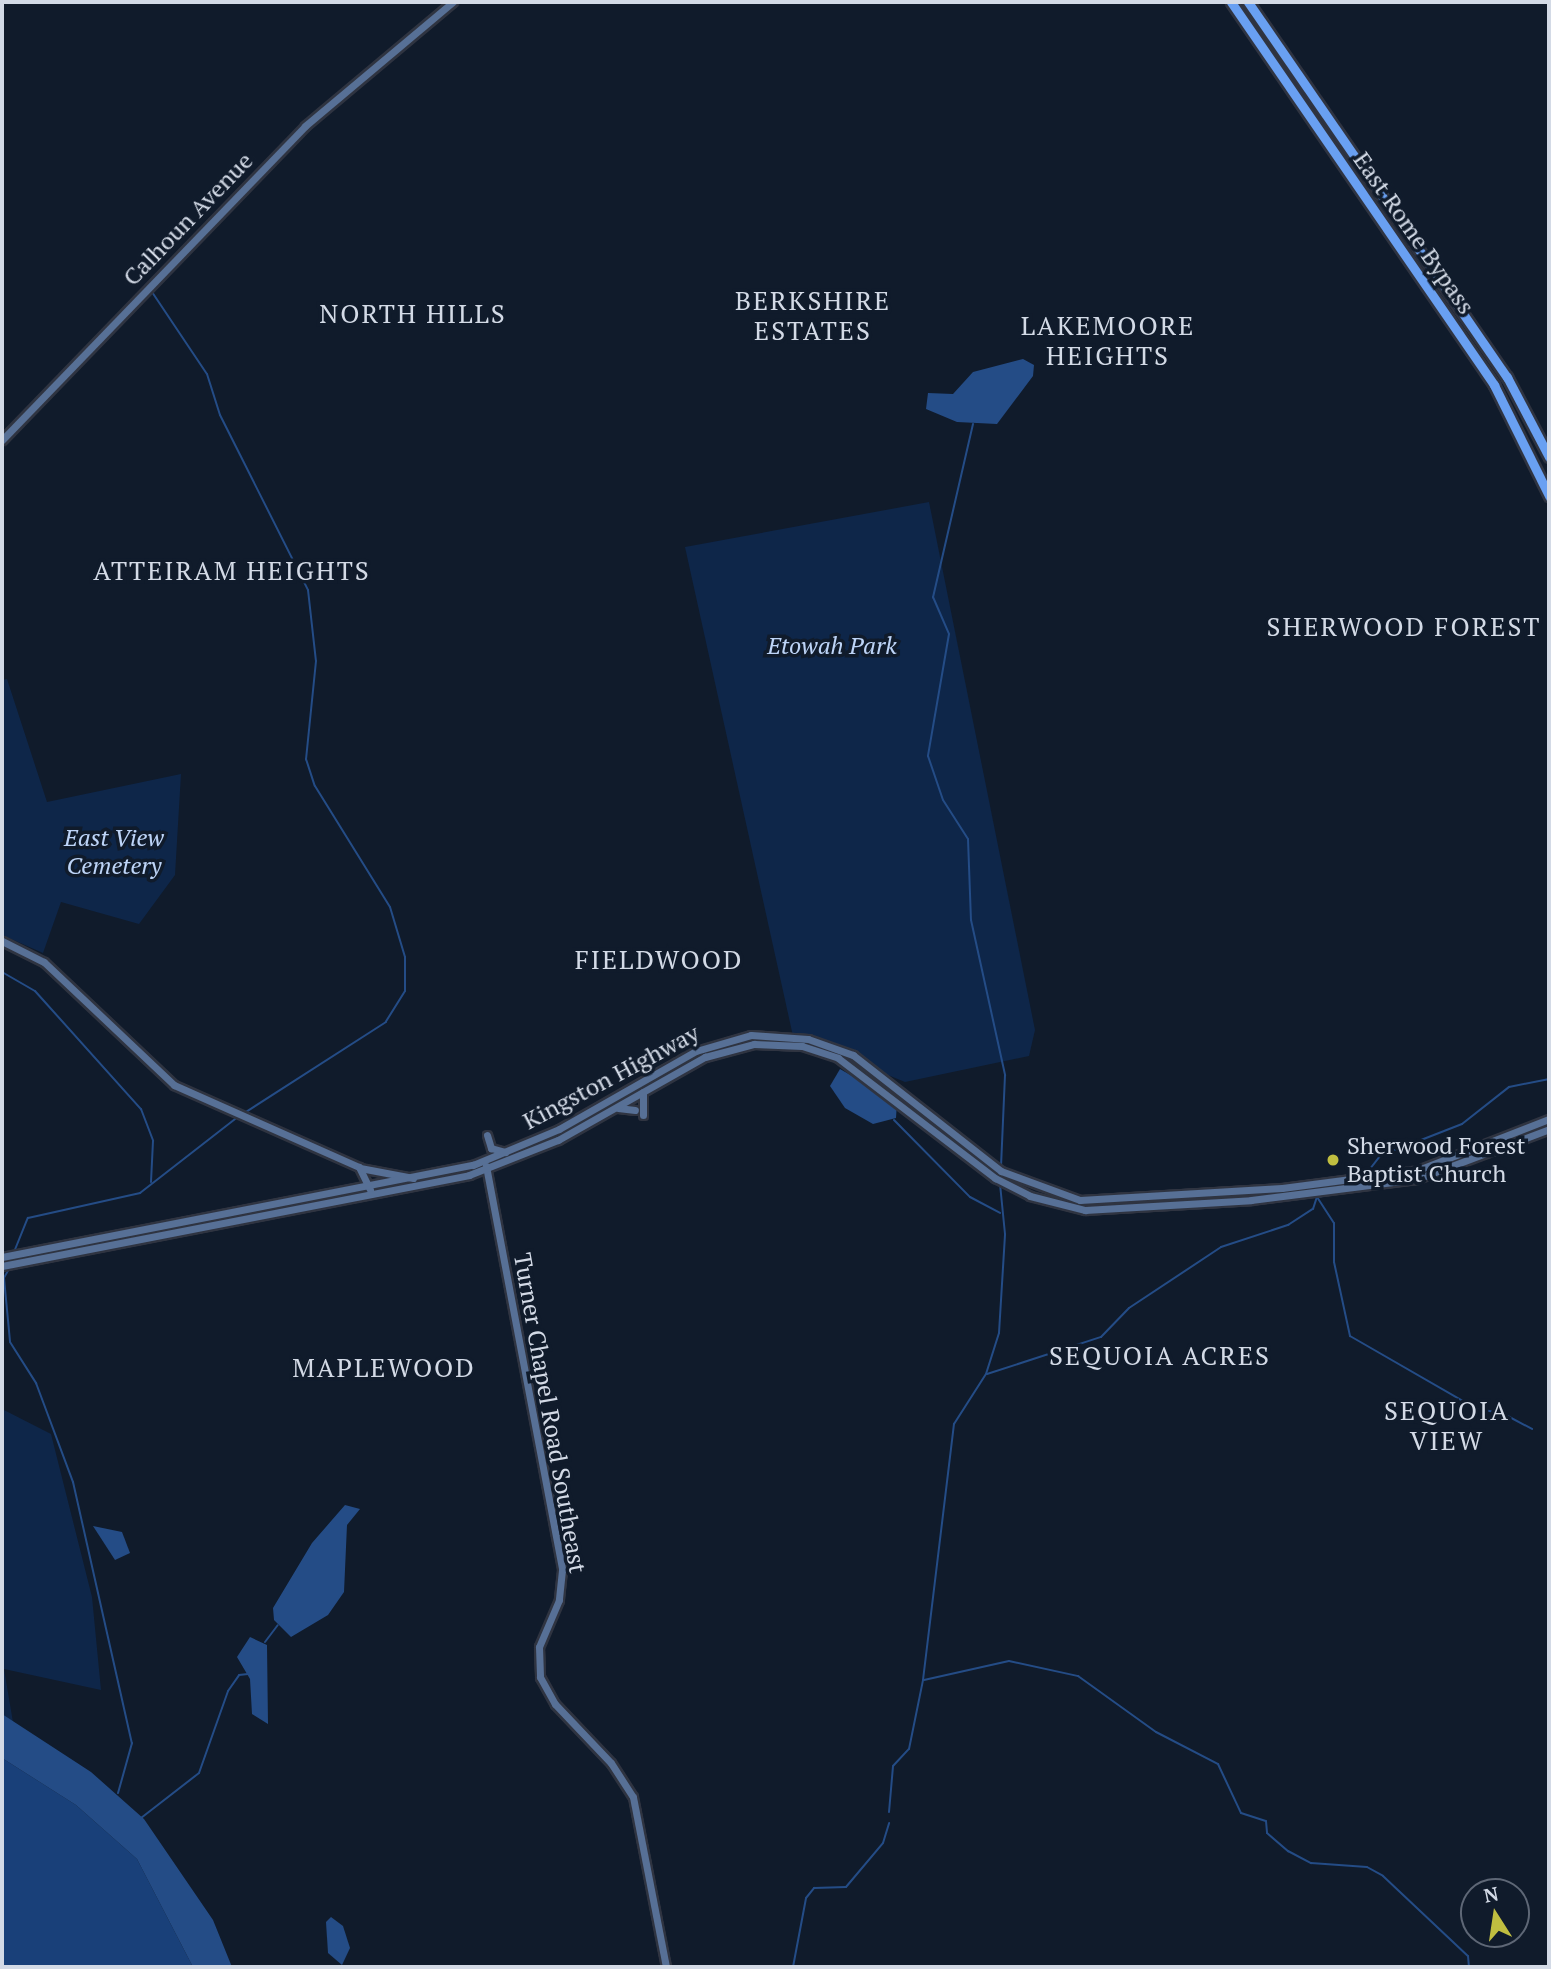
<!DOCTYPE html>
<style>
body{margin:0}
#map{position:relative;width:1551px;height:1969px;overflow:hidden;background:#101b2b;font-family:"PT Serif",serif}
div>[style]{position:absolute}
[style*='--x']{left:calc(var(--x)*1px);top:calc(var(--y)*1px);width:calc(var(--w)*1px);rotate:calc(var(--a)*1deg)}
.green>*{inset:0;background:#0e2649}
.forest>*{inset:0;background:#194079}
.water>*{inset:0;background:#244c86}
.stream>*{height:2px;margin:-1px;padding:0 1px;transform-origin:1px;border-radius:1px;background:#244c86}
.roads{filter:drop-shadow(2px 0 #2f3441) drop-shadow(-2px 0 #2f3441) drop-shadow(0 2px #2f3441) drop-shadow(0 -2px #2f3441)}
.secondary>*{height:7px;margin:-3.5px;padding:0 3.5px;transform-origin:3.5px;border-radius:3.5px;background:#577096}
.highway>*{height:9px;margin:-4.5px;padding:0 4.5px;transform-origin:4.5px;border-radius:4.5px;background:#69a0f2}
.dots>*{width:19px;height:19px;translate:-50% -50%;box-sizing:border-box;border:4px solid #101b2b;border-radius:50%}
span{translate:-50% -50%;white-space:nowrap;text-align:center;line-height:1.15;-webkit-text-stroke:7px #101b2b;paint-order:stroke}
.street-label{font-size:24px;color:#d3dae6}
.park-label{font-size:24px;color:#bdd4f7;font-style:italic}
.poi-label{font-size:24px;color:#d3dae6}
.left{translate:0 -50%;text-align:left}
.neighbourhood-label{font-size:26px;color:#d3dae6;letter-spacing:2px}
.frame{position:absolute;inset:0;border:4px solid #d3dae6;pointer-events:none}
.north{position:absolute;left:1460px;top:1878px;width:70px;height:70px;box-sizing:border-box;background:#101b2b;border:2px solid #5e6776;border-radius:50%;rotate:348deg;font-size:19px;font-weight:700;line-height:28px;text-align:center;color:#d3dae6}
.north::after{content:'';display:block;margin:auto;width:24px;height:32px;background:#c0be40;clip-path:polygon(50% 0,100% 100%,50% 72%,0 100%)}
</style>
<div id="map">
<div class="green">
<i style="clip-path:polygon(929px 502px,1035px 1030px,1029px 1056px,905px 1082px,793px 1036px,685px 547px)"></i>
<i style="clip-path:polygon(7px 679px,47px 802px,181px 774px,175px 875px,139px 924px,61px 902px,43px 953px,2px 935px,2px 680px)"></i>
<i style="clip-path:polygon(2px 1409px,51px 1434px,92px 1597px,101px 1690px,4px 1669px,15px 1734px,2px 1726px)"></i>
</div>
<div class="forest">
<i style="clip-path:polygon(2px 1758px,76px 1805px,137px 1859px,193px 1967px,2px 1967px)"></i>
</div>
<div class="water">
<i style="clip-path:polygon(1023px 359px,1034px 365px,1033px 376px,997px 424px,957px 422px,926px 409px,928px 393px,953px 394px,973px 372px)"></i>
<i style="clip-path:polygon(840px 1069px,897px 1102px,896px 1118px,873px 1124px,845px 1108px,830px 1086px)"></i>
<i style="clip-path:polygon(345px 1505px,360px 1509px,347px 1525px,344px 1592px,328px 1615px,291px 1637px,274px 1620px,273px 1608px,312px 1543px)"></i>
<i style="clip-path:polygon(93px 1526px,122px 1532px,130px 1553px,115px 1560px)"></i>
<i style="clip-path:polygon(250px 1637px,267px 1645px,268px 1724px,252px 1714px,250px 1679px,237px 1657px)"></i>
<i style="clip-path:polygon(2px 1714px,91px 1772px,144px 1819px,213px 1920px,232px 1967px,193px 1967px,137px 1859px,76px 1805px,2px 1758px)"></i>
<i style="clip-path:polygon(331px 1917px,343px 1926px,350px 1948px,342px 1965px,328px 1953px,326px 1922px)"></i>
</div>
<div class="stream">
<i style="--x:150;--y:289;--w:102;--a:56.2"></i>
<i style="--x:207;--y:374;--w:43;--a:72.4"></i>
<i style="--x:220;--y:415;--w:196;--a:63.3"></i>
<i style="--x:308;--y:590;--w:71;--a:83.6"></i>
<i style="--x:316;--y:661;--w:99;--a:95.8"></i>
<i style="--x:306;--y:759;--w:28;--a:72"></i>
<i style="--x:315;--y:786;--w:142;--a:58.2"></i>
<i style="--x:390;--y:907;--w:52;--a:73.3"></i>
<i style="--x:405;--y:957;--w:34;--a:90"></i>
<i style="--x:405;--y:991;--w:36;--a:122"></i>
<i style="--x:386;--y:1022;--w:169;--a:147.3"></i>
<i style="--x:973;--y:424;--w:178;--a:103"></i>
<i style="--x:933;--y:597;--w:40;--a:66.6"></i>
<i style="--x:949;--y:634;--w:124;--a:99.8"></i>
<i style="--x:928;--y:756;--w:46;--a:71.2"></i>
<i style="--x:943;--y:800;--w:46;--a:57.3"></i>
<i style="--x:968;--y:839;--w:81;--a:87.9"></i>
<i style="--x:971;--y:920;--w:159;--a:77.6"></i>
<i style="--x:1005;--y:1075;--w:93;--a:92.5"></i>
<i style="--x:2;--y:972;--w:38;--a:30"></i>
<i style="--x:35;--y:991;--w:159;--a:48.1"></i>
<i style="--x:141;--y:1109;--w:34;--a:69"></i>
<i style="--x:153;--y:1141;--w:41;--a:92.8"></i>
<i style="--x:894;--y:1120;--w:108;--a:45.4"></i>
<i style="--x:970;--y:1197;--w:34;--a:28"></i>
<i style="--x:1366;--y:1174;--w:23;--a:-52"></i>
<i style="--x:1380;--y:1156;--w:88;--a:-21.3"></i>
<i style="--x:1462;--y:1124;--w:60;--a:-38.2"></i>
<i style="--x:1509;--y:1087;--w:41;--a:-11.3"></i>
<i style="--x:1317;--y:1197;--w:31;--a:57"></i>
<i style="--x:1334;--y:1223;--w:39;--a:90"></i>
<i style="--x:1334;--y:1262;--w:76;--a:77.8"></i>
<i style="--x:1350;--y:1336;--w:146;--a:29.9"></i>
<i style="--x:1477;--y:1409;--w:25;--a:9"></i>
<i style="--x:1502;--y:1413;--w:34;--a:28"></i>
<i style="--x:1318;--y:1197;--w:29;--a:-12"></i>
<i style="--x:14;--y:1252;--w:37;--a:-68"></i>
<i style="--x:28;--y:1218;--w:115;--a:-12.6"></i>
<i style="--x:140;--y:1193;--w:125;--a:-37.9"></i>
<i style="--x:10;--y:1267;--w:13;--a:119"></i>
<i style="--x:4;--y:1278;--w:64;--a:84.6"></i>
<i style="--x:10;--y:1342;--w:49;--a:57.6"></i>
<i style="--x:36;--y:1383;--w:106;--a:69.5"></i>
<i style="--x:73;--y:1482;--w:268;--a:77.3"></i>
<i style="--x:132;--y:1743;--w:52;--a:105.6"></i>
<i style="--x:987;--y:1374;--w:120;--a:-18"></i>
<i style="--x:1101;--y:1337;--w:40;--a:-46"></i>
<i style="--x:1129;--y:1308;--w:110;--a:-33.5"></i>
<i style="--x:1221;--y:1247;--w:71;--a:-18.2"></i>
<i style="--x:1288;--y:1225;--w:30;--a:-33"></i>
<i style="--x:1313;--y:1209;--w:13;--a:-72"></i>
<i style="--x:265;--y:1642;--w:21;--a:-53"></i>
<i style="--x:924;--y:1680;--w:87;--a:-12.6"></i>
<i style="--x:1009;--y:1661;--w:71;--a:12.3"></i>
<i style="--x:1078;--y:1676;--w:96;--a:35.7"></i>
<i style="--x:1156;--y:1732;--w:70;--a:27.3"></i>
<i style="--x:1218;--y:1764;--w:54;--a:64.9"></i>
<i style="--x:1241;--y:1813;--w:26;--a:18"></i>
<i style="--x:1266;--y:1821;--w:12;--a:85"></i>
<i style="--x:1267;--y:1833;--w:28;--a:41"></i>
<i style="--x:1288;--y:1851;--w:26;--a:28"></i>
<i style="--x:1311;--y:1863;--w:56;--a:4.1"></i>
<i style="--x:1367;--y:1867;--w:18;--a:29"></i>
<i style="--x:1383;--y:1876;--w:117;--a:43.3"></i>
<i style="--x:1468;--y:1956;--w:11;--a:85"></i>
<i style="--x:889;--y:1812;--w:46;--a:-85"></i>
<i style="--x:893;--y:1766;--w:23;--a:-47"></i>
<i style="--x:909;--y:1749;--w:70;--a:-78.5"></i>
<i style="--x:923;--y:1680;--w:258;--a:-83.1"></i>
<i style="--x:954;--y:1424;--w:59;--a:-57.4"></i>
<i style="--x:986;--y:1374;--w:43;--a:-72.4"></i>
<i style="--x:999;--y:1333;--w:99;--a:-86.5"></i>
<i style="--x:1005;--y:1234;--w:50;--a:-95.7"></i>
<i style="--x:141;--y:1818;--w:73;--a:-37.8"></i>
<i style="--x:199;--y:1773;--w:87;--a:-70.5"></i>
<i style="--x:228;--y:1691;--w:19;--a:-55"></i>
<i style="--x:239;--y:1675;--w:9;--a:-6"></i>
<i style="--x:793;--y:1967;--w:70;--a:-79.3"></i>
<i style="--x:806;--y:1898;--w:13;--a:-51"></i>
<i style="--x:814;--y:1888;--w:32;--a:-2"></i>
<i style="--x:846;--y:1887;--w:57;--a:-49.9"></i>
<i style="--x:883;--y:1843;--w:21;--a:-73"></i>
</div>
<div class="roads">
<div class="secondary">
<i style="--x:2;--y:440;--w:436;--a:-46"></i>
<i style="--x:305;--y:126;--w:193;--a:-40"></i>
<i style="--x:2;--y:941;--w:47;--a:26.6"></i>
<i style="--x:44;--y:962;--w:179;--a:43.4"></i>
<i style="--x:174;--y:1085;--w:202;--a:23.9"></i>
<i style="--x:359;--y:1167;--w:25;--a:64"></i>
<i style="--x:618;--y:1108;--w:17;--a:7"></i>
<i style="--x:643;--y:1115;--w:23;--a:-90"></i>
<i style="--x:487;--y:1135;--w:14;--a:73"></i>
<i style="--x:491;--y:1148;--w:15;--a:16"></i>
<i style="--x:486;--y:1166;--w:411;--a:79.3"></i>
<i style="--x:562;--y:1570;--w:30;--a:96"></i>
<i style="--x:559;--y:1600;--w:51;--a:113.1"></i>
<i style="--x:539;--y:1647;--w:30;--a:88"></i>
<i style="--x:540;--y:1677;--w:31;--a:61"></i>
<i style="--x:555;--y:1704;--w:81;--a:46.5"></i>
<i style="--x:611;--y:1763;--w:40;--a:57.1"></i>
<i style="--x:633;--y:1797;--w:173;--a:79"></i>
<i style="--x:360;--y:1168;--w:54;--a:10.7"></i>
<i style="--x:2;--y:1257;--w:480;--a:-11.1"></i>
<i style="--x:473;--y:1165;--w:93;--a:-22.7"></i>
<i style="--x:559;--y:1129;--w:158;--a:-29.7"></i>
<i style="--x:696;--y:1051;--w:57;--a:-16.2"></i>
<i style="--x:751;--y:1035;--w:57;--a:4"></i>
<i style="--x:808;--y:1039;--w:48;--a:19.6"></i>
<i style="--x:853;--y:1055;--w:188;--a:38.1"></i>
<i style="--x:1001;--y:1171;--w:84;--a:20.2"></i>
<i style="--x:1080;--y:1200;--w:202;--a:-3.4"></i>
<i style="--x:1282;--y:1188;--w:137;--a:-7.5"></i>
<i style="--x:1418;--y:1170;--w:141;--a:-21.3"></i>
<i style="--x:2;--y:1266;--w:476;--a:-11"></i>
<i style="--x:469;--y:1175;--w:96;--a:-21.5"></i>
<i style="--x:558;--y:1140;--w:169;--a:-29.5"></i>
<i style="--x:705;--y:1057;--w:51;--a:-14.9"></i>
<i style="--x:754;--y:1044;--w:48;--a:2.4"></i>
<i style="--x:802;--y:1046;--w:38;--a:18"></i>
<i style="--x:838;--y:1058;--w:198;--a:37.4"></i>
<i style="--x:995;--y:1178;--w:39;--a:27"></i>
<i style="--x:1030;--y:1196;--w:57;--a:14.3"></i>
<i style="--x:1085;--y:1210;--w:166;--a:-3.4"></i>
<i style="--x:1251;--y:1200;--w:167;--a:-7.2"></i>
<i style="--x:1417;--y:1179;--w:141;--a:-20.7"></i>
</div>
<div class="highway">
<i style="--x:1231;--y:2;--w:465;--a:55.5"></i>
<i style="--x:1494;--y:385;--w:124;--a:63.6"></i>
<i style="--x:1248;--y:2;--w:456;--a:55.4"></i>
<i style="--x:1507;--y:377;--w:90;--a:62.3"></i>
</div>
</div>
<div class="dots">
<i style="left:1333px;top:1160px;background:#c0be40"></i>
</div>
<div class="street-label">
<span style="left:188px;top:219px;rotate:-46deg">Calhoun Avenue</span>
<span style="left:1414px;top:233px;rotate:55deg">East Rome Bypass</span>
<span style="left:611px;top:1077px;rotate:-28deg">Kingston Highway</span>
<span style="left:550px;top:1413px;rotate:80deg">Turner Chapel Road Southeast</span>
</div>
<div class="park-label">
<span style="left:832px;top:646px">Etowah Park</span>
<span style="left:114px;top:852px">East View<br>Cemetery</span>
</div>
<div class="poi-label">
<span class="left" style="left:1347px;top:1160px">Sherwood Forest<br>Baptist Church</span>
</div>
<div class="neighbourhood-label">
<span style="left:813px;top:316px">BERKSHIRE<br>ESTATES</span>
<span style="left:413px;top:314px">NORTH HILLS</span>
<span style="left:1108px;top:341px">LAKEMOORE<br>HEIGHTS</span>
<span style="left:232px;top:571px">ATTEIRAM HEIGHTS</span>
<span style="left:1404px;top:627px">SHERWOOD FOREST</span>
<span style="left:659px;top:960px">FIELDWOOD</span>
<span style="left:1160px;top:1356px">SEQUOIA ACRES</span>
<span style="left:384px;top:1368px">MAPLEWOOD</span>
<span style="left:1447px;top:1426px">SEQUOIA<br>VIEW</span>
</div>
<div class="frame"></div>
<div class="north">N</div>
</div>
